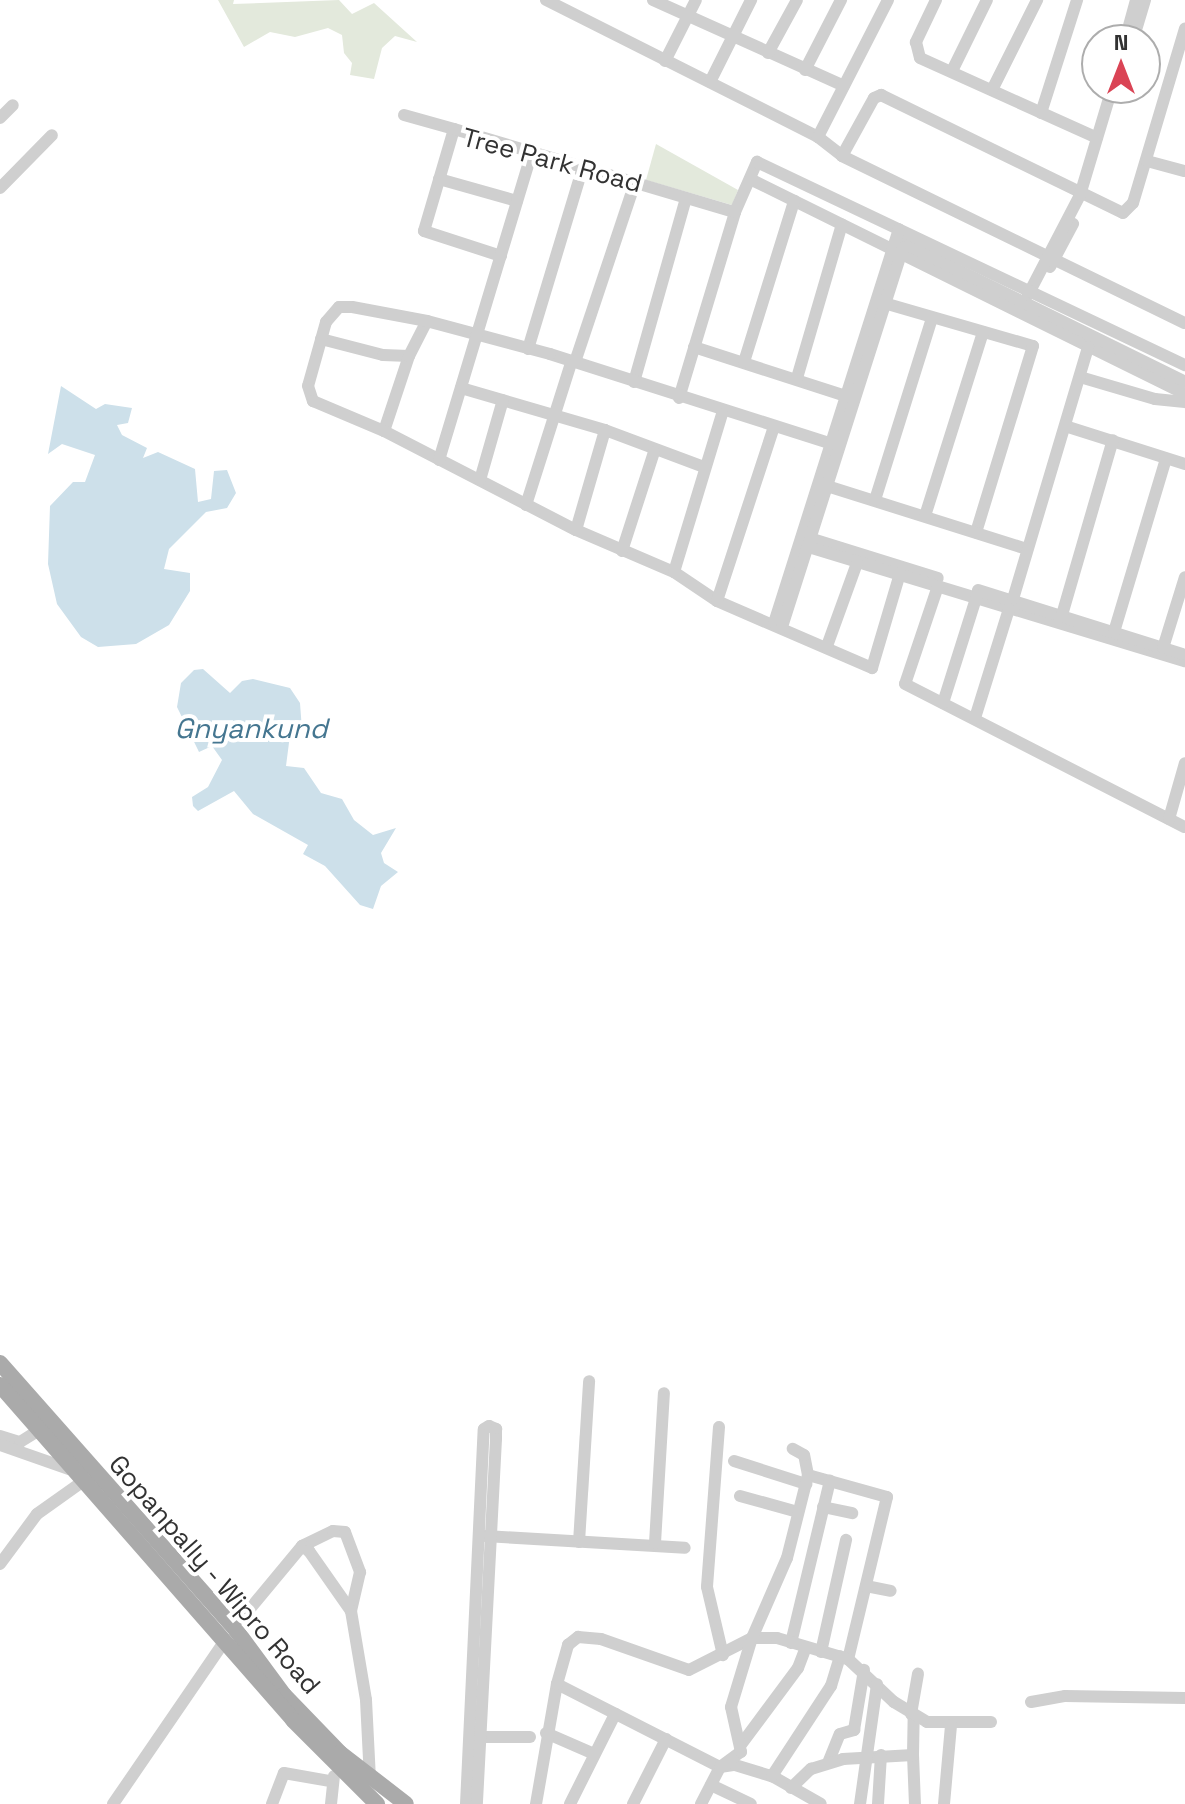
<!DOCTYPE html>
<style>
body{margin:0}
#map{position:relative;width:1185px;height:1804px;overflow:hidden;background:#fff;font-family:"Space Grotesk",sans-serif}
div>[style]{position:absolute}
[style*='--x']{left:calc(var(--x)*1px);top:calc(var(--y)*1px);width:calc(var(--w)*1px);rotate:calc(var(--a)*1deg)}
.green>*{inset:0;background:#e3e9dc}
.water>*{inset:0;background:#cde0ea}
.minor>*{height:12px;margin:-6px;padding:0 6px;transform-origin:6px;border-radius:6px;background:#cfcfcf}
.major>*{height:16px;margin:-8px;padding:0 8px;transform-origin:8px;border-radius:8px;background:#aaa}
span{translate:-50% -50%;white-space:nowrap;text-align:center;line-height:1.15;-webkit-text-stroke:8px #fff;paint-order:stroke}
.street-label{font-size:26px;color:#323232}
.water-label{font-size:28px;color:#457690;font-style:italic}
.north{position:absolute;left:1081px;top:24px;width:80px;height:80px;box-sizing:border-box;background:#fff;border:2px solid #adadad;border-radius:50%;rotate:0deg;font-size:22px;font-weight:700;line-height:32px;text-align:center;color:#323232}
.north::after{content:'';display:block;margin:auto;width:28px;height:36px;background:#da4455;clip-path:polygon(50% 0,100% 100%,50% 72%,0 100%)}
</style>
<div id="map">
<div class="green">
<i style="clip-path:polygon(218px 0,234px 0,233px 4px,339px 0,352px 14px,374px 3px,417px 42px,395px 36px,382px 48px,374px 79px,350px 75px,352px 63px,344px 53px,342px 35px,328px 28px,295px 37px,270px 32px,244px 47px)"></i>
<i style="clip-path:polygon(656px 144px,738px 190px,732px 205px,646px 180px)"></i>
</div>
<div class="water">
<i style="clip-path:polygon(61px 386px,96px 409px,105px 404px,132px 408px,128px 423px,117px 425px,122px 435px,147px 448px,143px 458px,158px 452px,195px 469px,198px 502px,211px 499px,214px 471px,227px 470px,236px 493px,227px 508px,206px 512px,169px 549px,164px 569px,190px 573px,190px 591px,169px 625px,136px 644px,98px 647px,81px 637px,57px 604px,48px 564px,50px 506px,73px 482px,85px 482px,95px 455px,62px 444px,48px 454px)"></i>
<i style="clip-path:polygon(203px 669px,230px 693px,242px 681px,253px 679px,290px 688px,300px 703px,302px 730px,290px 735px,286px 766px,304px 768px,321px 793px,342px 799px,354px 820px,373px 835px,396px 828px,381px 853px,384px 863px,398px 872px,381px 886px,373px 909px,360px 905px,325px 866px,303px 854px,308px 845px,253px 814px,234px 791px,198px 811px,193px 806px,192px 797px,208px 787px,222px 760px,212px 746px,199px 752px,177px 707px,181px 683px,194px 670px)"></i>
</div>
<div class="minor">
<i style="--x:546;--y:0;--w:305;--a:26.7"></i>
<i style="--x:653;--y:0;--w:209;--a:24.2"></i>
<i style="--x:888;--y:0;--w:154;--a:117.1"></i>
<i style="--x:818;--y:137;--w:31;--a:38"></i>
<i style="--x:842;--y:156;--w:381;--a:26"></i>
<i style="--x:936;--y:0;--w:47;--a:115.5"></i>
<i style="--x:916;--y:42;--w:16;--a:76"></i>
<i style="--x:920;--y:58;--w:194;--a:24.3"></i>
<i style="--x:1125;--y:40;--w:41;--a:-74.6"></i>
<i style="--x:1133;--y:40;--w:42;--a:-73.3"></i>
<i style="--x:768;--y:53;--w:60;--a:-61.3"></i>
<i style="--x:665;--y:61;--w:68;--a:-63.1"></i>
<i style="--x:805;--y:70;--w:79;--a:-62.8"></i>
<i style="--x:952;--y:71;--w:79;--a:-63.8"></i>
<i style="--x:710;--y:82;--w:92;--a:-63.4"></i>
<i style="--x:992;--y:90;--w:101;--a:-63.4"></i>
<i style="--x:1041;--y:113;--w:119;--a:-72.3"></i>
<i style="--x:404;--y:115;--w:52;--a:15.6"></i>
<i style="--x:0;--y:118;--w:18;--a:-45"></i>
<i style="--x:842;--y:156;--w:66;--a:-61.1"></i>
<i style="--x:874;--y:98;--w:8;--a:-23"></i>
<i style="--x:881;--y:95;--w:269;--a:26"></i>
<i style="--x:1123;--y:213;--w:14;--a:-45"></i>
<i style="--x:1133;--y:203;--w:182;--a:-73.4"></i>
<i style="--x:1147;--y:161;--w:39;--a:15"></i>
<i style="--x:439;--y:179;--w:81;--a:15.8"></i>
<i style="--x:750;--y:179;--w:485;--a:26.3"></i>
<i style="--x:0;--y:188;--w:74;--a:-45.5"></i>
<i style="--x:897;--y:240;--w:321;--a:26.2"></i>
<i style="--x:501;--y:256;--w:81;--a:-162"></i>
<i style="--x:424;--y:231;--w:106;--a:-73.6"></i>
<i style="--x:454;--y:129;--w:293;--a:16.5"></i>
<i style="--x:1050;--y:267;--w:49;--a:-61.9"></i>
<i style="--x:1028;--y:295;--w:113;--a:-62.5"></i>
<i style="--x:1080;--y:195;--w:112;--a:-73.3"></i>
<i style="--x:884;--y:303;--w:155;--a:16.1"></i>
<i style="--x:1033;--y:346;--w:195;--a:107"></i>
<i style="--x:321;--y:339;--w:64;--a:14.5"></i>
<i style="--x:383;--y:355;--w:26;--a:2"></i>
<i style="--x:694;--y:347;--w:166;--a:17.9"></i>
<i style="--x:528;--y:349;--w:190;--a:-73.2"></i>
<i style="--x:575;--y:362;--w:189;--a:-71.5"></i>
<i style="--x:744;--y:362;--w:169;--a:-72.7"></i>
<i style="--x:1080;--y:377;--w:78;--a:16.3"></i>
<i style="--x:1155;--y:399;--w:30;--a:6"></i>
<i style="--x:797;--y:378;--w:160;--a:-73.7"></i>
<i style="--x:634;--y:382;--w:191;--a:-74.2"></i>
<i style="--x:461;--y:388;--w:150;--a:16.3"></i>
<i style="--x:605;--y:430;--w:106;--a:20.5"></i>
<i style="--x:679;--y:398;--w:194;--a:-73.2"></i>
<i style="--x:735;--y:212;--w:55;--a:-66.3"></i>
<i style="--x:757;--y:162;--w:474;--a:25.4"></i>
<i style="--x:1065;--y:426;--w:126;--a:17.6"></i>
<i style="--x:384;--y:431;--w:79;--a:-71.6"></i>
<i style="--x:409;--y:356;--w:39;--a:-63"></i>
<i style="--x:829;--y:443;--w:293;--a:-162.3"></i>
<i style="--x:550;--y:354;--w:127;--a:-165"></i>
<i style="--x:427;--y:321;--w:76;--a:-169.4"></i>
<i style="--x:352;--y:307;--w:13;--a:180"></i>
<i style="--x:339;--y:307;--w:20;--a:131"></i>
<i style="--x:326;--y:322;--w:66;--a:105.7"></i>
<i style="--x:308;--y:386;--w:16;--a:72"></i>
<i style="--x:313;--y:401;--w:77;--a:22.9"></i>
<i style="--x:384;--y:431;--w:216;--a:27.3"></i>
<i style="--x:576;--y:530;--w:107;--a:23.2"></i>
<i style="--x:674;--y:572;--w:52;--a:34"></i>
<i style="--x:717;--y:601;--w:169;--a:23.4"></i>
<i style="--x:872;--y:668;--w:95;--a:-73.5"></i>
<i style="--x:439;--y:460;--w:322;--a:-73.2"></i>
<i style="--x:480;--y:480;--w:83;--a:-74"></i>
<i style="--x:827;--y:486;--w:210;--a:17.5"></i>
<i style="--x:875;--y:500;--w:191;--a:-72.6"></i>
<i style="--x:526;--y:505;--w:146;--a:-72.4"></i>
<i style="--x:925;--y:516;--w:193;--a:-72.5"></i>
<i style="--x:576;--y:530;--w:104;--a:-73.8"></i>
<i style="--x:806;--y:537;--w:138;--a:17.3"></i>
<i style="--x:802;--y:545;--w:400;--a:16.9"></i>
<i style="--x:622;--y:551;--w:104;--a:-72.1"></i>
<i style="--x:674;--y:572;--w:165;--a:-73.1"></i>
<i style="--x:938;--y:586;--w:103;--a:108.6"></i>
<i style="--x:905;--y:684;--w:314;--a:27.1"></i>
<i style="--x:978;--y:590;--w:214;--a:17.4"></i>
<i style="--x:1013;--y:599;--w:263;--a:-73.4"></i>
<i style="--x:717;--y:601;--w:180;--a:-71.9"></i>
<i style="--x:1062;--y:615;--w:182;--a:-73.8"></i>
<i style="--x:774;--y:623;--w:413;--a:-72.4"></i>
<i style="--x:782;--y:627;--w:398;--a:-72.3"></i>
<i style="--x:1114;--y:632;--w:181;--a:-73.3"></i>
<i style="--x:827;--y:646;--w:88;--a:-70.1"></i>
<i style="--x:1163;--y:648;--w:74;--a:-72.8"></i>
<i style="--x:943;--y:703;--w:113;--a:-72.5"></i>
<i style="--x:975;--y:718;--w:114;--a:-72.7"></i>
<i style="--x:1169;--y:819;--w:58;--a:-74.1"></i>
<i style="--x:719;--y:1427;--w:160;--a:94.3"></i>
<i style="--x:707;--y:1587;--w:70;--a:76.8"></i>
<i style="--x:0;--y:1436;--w:21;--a:17"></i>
<i style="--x:20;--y:1442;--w:22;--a:-32"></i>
<i style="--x:0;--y:1445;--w:73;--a:19.2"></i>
<i style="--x:734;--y:1461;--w:76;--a:17.7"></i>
<i style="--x:808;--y:1475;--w:82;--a:15.6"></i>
<i style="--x:887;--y:1497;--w:167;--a:103.5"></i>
<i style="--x:740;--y:1496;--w:60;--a:15.4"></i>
<i style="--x:823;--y:1507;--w:30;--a:12"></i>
<i style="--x:485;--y:1536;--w:200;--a:3.4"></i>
<i style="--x:579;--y:1542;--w:161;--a:-86.4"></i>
<i style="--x:655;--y:1543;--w:150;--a:-86.6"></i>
<i style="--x:302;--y:1546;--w:34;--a:-26"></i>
<i style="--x:333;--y:1531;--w:12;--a:5"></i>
<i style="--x:345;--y:1532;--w:43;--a:69.4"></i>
<i style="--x:360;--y:1572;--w:40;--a:103"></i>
<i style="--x:0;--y:1564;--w:62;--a:-53.5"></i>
<i style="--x:37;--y:1514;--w:55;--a:-35.4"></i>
<i style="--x:866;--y:1586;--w:25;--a:11"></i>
<i style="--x:234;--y:1628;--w:107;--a:-50.3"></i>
<i style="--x:302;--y:1546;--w:9;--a:36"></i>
<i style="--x:309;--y:1551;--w:73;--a:55"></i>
<i style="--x:351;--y:1611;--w:90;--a:80.4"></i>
<i style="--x:366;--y:1700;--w:78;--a:87.1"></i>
<i style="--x:791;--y:1643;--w:167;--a:-76.5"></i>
<i style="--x:821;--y:1652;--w:115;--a:-77.4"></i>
<i style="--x:557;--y:1684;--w:183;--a:27"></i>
<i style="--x:720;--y:1767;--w:15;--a:-8"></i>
<i style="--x:735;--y:1765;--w:39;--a:17"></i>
<i style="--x:772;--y:1776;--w:56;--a:29.7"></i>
<i style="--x:1031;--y:1702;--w:35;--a:-10"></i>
<i style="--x:1065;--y:1696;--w:120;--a:1"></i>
<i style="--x:911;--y:1714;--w:41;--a:-80.1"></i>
<i style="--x:546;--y:1733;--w:52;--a:23.6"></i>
<i style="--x:476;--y:1737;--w:54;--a:0"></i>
<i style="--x:740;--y:1746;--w:97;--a:-53.4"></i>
<i style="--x:798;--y:1668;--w:22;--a:-69"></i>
<i style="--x:913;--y:1755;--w:49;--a:87.7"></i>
<i style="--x:828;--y:1763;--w:31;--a:-68"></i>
<i style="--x:840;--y:1734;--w:15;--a:-16"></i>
<i style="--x:854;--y:1730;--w:61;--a:-80.5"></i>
<i style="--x:772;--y:1776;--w:108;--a:-56.8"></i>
<i style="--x:831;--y:1686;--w:31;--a:-73"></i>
<i style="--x:711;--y:1785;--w:44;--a:25.4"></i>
<i style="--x:791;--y:1788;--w:28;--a:-44"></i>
<i style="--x:811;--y:1769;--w:34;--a:-17"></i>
<i style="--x:843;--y:1759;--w:70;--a:-3.3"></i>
<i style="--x:913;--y:1755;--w:39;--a:-89"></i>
<i style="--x:113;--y:1804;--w:196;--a:-55.6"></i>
<i style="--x:272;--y:1804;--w:33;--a:-69"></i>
<i style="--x:284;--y:1773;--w:47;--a:9.9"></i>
<i style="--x:331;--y:1804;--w:28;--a:-84"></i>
<i style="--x:466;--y:1804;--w:375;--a:-87.3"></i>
<i style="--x:484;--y:1429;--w:6;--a:-31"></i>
<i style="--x:489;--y:1426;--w:8;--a:23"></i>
<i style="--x:496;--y:1429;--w:10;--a:90"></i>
<i style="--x:496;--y:1439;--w:365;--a:93"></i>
<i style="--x:536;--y:1804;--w:122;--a:-80.1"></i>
<i style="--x:557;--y:1684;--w:41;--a:-74.2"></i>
<i style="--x:568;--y:1645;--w:13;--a:-39"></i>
<i style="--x:578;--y:1637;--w:23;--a:5"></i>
<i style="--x:601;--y:1639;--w:93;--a:19.4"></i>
<i style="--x:689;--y:1670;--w:71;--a:-26.9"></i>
<i style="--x:752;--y:1638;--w:25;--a:0"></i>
<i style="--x:777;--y:1638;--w:74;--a:16.5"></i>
<i style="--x:848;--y:1659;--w:63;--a:43.1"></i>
<i style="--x:894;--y:1702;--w:39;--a:31"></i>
<i style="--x:927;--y:1722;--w:64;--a:0"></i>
<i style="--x:570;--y:1804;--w:101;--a:-63.4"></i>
<i style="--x:633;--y:1804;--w:73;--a:-63.1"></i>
<i style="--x:701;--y:1804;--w:42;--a:-62.8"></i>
<i style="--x:720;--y:1767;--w:26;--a:-36"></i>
<i style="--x:741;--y:1752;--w:46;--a:-102.5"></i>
<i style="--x:731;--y:1707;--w:72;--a:-73.1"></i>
<i style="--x:752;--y:1638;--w:87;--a:-66.4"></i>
<i style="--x:787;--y:1558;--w:86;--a:-75.8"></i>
<i style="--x:808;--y:1475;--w:20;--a:-101"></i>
<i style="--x:804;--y:1455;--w:13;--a:-151"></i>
<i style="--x:860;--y:1804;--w:121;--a:-81.9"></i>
<i style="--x:878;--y:1804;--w:49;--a:-86.5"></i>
<i style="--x:944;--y:1804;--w:79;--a:-84.9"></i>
</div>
<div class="major">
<i style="--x:0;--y:1363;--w:356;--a:48.5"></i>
<i style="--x:236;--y:1630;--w:81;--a:53.6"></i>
<i style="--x:284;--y:1695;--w:81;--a:46"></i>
<i style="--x:340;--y:1753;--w:83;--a:37.7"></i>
<i style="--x:0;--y:1385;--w:445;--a:48.8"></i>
<i style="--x:293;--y:1720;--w:119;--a:45"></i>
</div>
<div class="street-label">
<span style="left:552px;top:161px;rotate:15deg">Tree Park Road</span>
<span style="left:214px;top:1575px;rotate:49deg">Gopanpally - Wipro Road</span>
</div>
<div class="water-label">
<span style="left:251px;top:728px">Gnyankund</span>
</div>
<div class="north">N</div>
</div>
